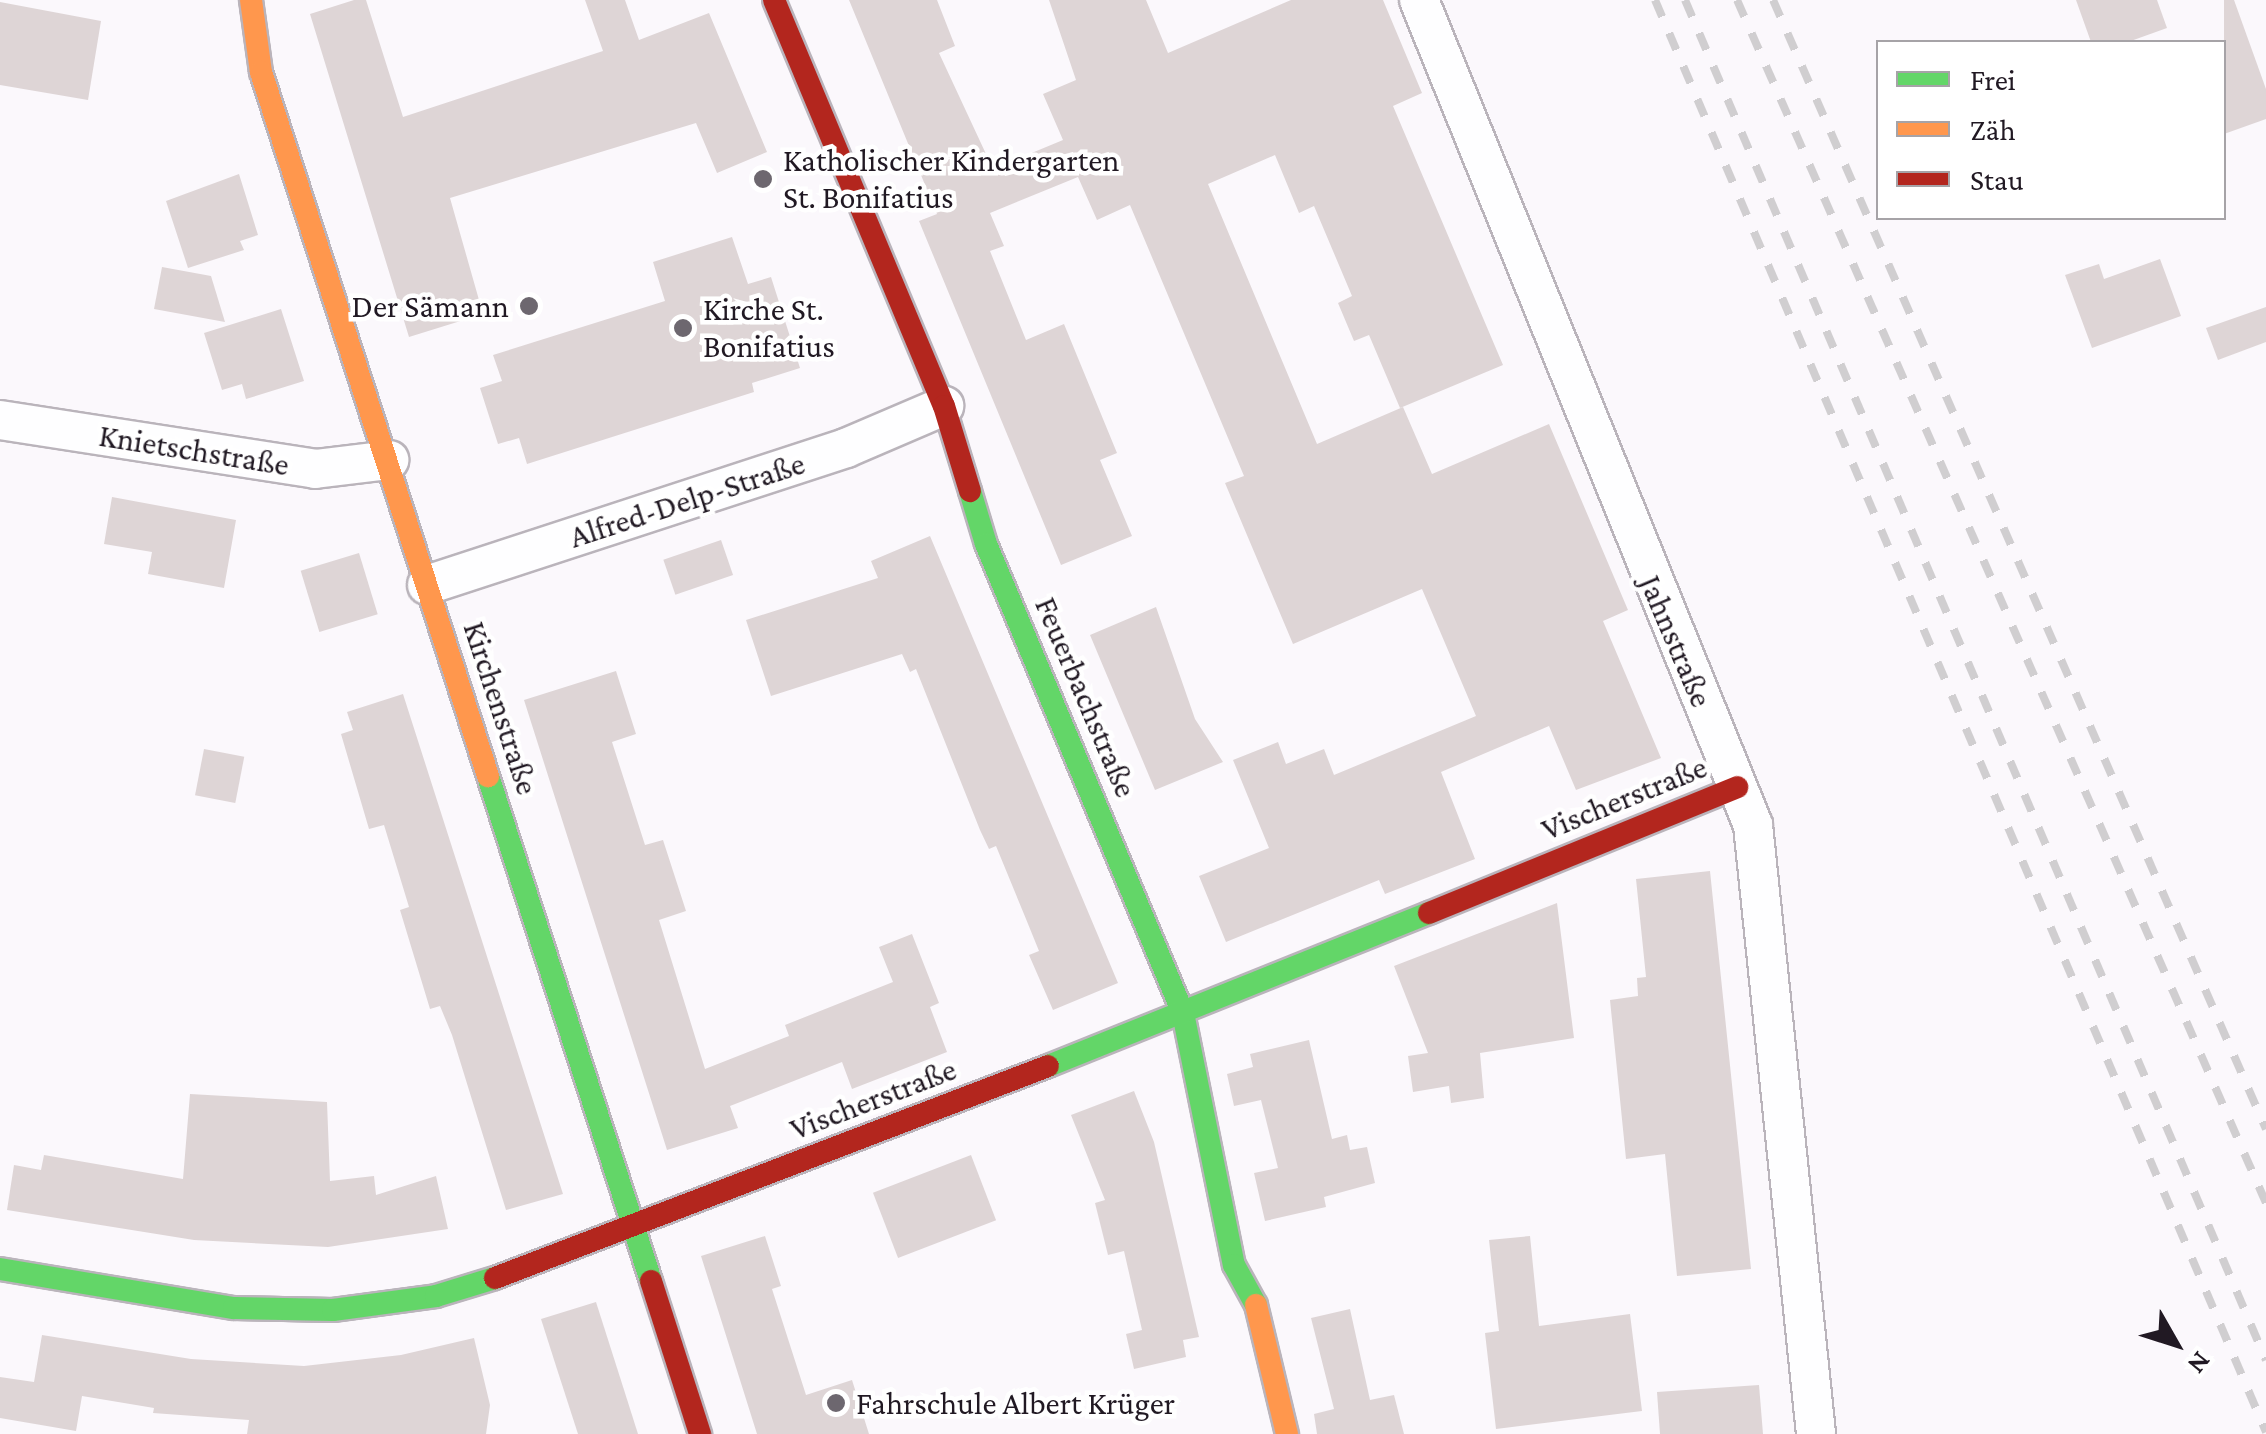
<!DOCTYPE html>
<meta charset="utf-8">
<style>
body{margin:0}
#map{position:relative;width:2266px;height:1434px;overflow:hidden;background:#fbf8fc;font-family:"Crimson Pro",serif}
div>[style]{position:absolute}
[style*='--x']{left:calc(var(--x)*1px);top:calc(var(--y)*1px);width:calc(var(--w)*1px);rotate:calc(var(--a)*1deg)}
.building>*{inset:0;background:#ded5d6;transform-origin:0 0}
.roads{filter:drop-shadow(2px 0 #bab4bb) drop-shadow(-2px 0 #bab4bb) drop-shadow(0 2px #bab4bb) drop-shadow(0 -2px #bab4bb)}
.street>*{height:38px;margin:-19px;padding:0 19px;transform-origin:19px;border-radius:19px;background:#fefeff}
.fast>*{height:22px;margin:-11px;padding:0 11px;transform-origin:11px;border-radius:11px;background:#63d668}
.slow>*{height:22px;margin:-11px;padding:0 11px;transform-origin:11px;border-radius:11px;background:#ff974d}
.jam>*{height:22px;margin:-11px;padding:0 11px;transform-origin:11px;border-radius:11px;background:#b3261e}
.rail>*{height:8px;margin-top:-4px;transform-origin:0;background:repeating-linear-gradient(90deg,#d0ced0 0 18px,transparent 0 36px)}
.dots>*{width:28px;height:28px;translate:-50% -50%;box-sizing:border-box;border:5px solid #fff;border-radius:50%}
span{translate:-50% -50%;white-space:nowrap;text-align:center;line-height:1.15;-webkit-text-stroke:9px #fff;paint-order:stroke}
.poi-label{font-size:32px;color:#211923}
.left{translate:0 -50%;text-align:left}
.right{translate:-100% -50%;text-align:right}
.street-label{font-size:32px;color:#211923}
.legend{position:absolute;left:1876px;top:40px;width:350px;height:180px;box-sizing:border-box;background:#fff;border:2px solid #a6a3a7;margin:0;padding:12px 18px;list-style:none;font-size:30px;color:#211923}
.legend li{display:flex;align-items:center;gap:20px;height:50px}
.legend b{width:50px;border:2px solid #a6a3a7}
.north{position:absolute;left:2126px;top:1294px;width:100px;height:100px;-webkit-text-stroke:8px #fff;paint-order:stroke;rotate:129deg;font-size:28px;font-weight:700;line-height:40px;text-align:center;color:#211923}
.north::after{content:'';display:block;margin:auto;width:35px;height:45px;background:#211923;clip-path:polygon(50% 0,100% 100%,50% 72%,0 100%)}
</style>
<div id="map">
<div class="building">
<i style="clip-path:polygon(354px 0,366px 0,403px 117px,603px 51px,585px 0,625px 0,639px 40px,709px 13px,767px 152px,717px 173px,696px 123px,450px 198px,483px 314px,409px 337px,310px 14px)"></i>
<i style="clip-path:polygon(849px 0,937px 0,955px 46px,939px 53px,993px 169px,1063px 140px,1043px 94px,1076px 80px,1049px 0,1146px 0,1168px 53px,1291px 0,1383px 0,1422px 93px,1393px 106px,1503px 365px,1400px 408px,1369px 335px,1354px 341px,1338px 303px,1352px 296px,1314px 206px,1299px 213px,1275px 155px,1208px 184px,1317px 444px,1403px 407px,1432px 474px,1549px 424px,1628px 610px,1603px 621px,1661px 758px,1576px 790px,1549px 726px,1441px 772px,1475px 859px,1385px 894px,1379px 880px,1226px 942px,1199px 876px,1269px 848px,1233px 760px,1278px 742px,1286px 764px,1324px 749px,1334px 775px,1476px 716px,1422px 589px,1293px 644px,1225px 483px,1244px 476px,1130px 205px,1097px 220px,1078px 177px,990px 213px,1004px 246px,990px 251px,1026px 340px,1064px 324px,1117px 453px,1100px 460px,1132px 536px,1061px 565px,919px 221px,937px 214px)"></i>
<i style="clip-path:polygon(2076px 0,2157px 0,2167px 28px,2128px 42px,2091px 42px)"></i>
<i style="clip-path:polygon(2224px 0,2234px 0,2266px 89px,2266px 119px,2224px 134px)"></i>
<i style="clip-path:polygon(0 2px,101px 21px,88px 100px,0 85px)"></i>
<i style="clip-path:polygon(239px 174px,258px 235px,240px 241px,244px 250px,188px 268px,166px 201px)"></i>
<i style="clip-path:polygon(732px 237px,748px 284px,771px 277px,800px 368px,752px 383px,754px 392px,527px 464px,519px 438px,498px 444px,480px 388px,502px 381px,493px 355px,665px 301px,653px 262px)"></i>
<i style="clip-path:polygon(2160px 259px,2181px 316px,2092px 348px,2065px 275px,2099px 264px,2104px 279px)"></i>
<i style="clip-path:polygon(162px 267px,211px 276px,225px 322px,154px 309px)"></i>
<i style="clip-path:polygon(2266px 307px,2266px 342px,2218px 360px,2206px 328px)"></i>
<i style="clip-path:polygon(281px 309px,304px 381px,246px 399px,242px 384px,222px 390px,204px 333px)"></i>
<i style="clip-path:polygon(112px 497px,236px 520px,224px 588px,148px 574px,152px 552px,104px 544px)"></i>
<i style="clip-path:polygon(930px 536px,1118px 983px,1053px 1010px,1029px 955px,1039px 951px,1026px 919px,996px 846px,989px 849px,980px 830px,916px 669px,910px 672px,902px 654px,771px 696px,746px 620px,878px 578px,871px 561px)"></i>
<i style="left:721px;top:540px;width:37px;height:61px;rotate:71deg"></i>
<i style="left:359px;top:553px;width:64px;height:61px;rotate:73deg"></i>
<i style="clip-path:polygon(1156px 607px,1195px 719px,1223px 762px,1155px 790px,1090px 635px)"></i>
<i style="clip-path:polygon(616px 671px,636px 734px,612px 742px,645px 845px,663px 840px,686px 911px,659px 920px,705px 1069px,789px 1036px,785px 1025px,893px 982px,879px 947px,912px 934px,939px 1003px,930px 1007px,947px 1052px,852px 1089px,842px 1062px,730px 1106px,738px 1128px,667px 1150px,524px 700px)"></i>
<i style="clip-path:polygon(403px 694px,563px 1194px,506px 1210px,452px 1035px,440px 1006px,430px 1009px,400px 910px,409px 907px,384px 825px,369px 829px,341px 734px,353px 730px,347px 712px)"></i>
<i style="left:204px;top:749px;width:41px;height:47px;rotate:11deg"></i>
<i style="clip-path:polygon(1710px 871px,1751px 1269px,1677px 1276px,1665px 1154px,1626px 1159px,1610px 1000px,1638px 996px,1637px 978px,1646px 977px,1636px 879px)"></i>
<i style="clip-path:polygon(1557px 903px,1574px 1038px,1480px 1053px,1484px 1098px,1451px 1103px,1449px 1086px,1413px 1092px,1408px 1056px,1428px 1053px,1394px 966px)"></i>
<i style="clip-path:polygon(1309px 1040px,1332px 1139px,1347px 1135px,1350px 1150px,1367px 1147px,1375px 1183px,1324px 1197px,1326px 1207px,1265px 1221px,1254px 1173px,1278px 1168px,1261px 1100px,1234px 1106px,1227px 1074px,1253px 1067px,1250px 1054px)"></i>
<i style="clip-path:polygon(1134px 1091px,1154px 1142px,1199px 1337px,1183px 1340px,1186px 1357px,1134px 1369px,1126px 1334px,1142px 1330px,1124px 1251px,1108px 1255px,1095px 1203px,1105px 1200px,1071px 1115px)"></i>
<i style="clip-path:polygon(190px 1094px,327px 1102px,330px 1181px,374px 1176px,376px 1195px,436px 1176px,448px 1229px,328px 1247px,194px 1240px,7px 1210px,14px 1165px,41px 1170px,44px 1155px,183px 1179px)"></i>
<i style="left:971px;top:1155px;width:70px;height:105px;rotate:69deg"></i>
<i style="clip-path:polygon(765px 1236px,781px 1286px,772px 1289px,806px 1395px,852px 1380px,869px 1434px,757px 1434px,701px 1256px)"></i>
<i style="clip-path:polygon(1530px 1236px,1539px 1326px,1630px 1314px,1642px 1411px,1496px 1429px,1485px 1333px,1499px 1331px,1489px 1240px)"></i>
<i style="clip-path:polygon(596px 1302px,625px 1393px,638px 1434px,578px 1434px,556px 1366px,541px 1319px)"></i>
<i style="clip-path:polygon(1350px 1309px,1370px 1400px,1394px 1395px,1404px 1434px,1317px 1434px,1314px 1414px,1334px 1409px,1311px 1318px)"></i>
<i style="clip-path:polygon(42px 1335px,191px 1359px,304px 1366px,401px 1355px,474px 1338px,490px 1405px,486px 1434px,247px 1434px,249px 1420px,153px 1413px,154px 1408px,82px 1396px,76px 1431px,0 1418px,0 1377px,34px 1382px)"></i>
<i style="clip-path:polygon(1759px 1385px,1763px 1434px,1660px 1434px,1657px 1392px)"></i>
</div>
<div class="roads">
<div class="street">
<i style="--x:1419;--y:0;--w:890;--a:67.96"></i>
<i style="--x:1753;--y:825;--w:612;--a:84.09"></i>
<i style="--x:0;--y:420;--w:319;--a:8.8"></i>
<i style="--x:315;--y:469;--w:75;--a:-6.9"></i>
<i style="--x:427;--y:585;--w:441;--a:-18.1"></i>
<i style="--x:846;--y:448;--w:107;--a:-23.2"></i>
</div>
<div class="fast">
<i style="--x:970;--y:491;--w:55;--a:73.2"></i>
<i style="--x:986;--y:544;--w:509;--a:67.22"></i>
<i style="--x:1183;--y:1013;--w:257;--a:78.6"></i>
<i style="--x:1234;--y:1265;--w:46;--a:61.2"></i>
<i style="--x:488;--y:776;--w:531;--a:72.11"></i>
<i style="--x:1048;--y:1066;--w:411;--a:-21.9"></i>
<i style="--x:0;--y:1269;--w:237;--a:9.5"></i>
<i style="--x:234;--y:1308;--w:99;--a:1.2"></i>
<i style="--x:333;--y:1310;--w:104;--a:-7.7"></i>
<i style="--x:436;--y:1296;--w:62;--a:-17"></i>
</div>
<div class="slow">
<i style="--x:251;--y:0;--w:73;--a:82.1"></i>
<i style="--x:261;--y:72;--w:740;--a:72.13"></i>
<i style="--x:1256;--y:1305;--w:133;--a:76.5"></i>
</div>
<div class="jam">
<i style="--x:774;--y:0;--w:440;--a:67.3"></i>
<i style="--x:944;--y:406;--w:89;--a:73"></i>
<i style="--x:1429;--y:913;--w:333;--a:-22.2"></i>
<i style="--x:495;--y:1278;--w:592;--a:-20.97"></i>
<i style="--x:651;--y:1281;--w:161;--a:72.2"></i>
</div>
</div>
<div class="rail">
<i style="--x:1655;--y:0;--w:1557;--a:66.89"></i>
<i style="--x:1685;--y:0;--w:1479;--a:66.87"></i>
<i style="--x:1737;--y:0;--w:1314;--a:66.26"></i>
<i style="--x:1773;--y:0;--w:1232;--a:66.41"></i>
</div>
<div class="dots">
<i style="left:763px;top:179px;background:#6d676f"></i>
<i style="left:529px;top:306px;background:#6d676f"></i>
<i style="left:683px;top:328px;background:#6d676f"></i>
<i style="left:836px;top:1403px;background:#6d676f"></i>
</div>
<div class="poi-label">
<span class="left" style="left:783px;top:179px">Katholischer Kindergarten<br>St. Bonifatius</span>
<span class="right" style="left:509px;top:306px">Der Sämann</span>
<span class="left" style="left:703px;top:328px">Kirche St.<br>Bonifatius</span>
<span class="left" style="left:856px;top:1403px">Fahrschule Albert Krüger</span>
</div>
<div class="street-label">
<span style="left:194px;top:450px;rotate:9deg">Knietschstraße</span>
<span style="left:687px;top:500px;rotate:-18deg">Alfred-Delp-Straße</span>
<span style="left:1676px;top:641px;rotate:67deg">Jahnstraße</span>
<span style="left:1086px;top:697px;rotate:67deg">Feuerbachstraße</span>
<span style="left:501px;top:708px;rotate:72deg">Kirchenstraße</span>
<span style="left:1624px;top:798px;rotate:-22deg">Vischerstraße</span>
<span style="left:873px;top:1099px;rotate:-21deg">Vischerstraße</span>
</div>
<ul class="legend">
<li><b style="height:12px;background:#63d668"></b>Frei</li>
<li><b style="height:12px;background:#ff974d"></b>Zäh</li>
<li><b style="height:12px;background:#b3261e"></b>Stau</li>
</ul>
<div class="north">N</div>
</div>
